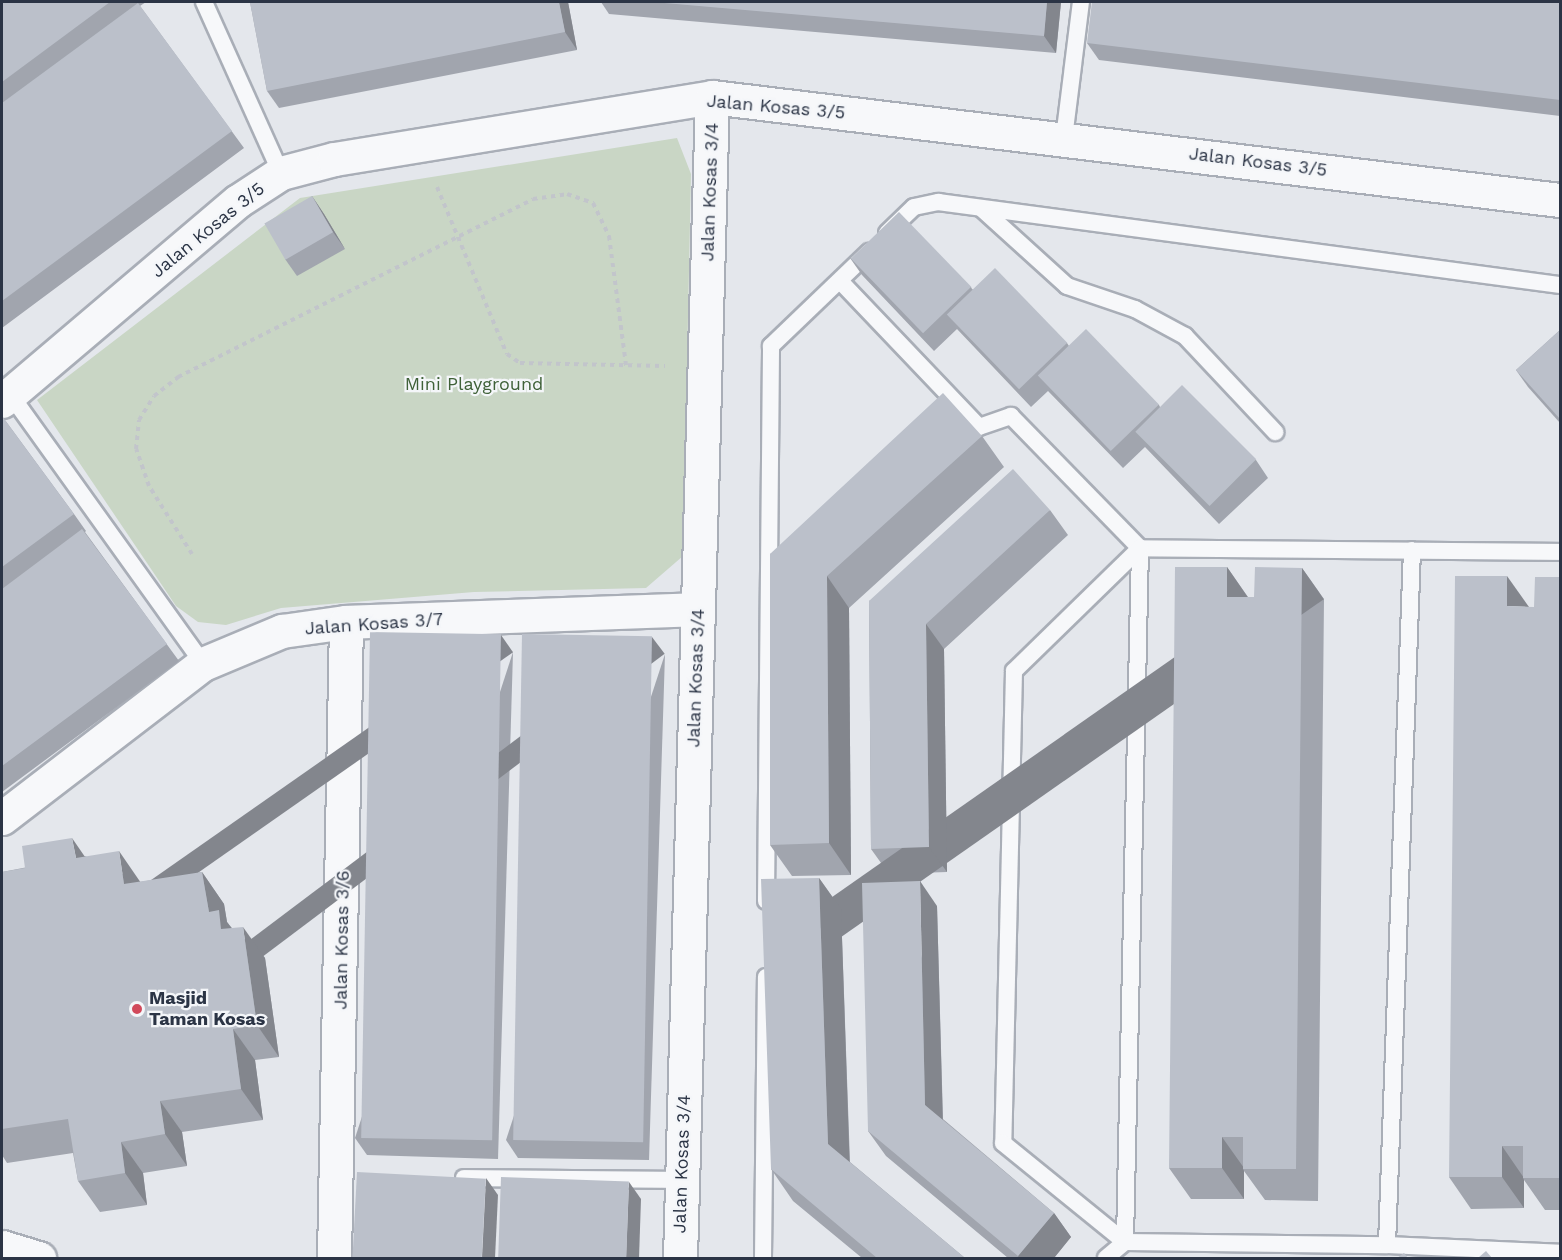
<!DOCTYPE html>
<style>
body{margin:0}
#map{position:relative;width:1562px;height:1260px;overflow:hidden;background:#e4e7ec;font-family:"Work Sans",sans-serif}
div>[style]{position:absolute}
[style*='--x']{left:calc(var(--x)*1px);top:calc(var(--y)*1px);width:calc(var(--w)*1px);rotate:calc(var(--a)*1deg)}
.green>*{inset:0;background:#c9d6c5}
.path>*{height:4px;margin-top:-2px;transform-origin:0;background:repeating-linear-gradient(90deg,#c2c5cb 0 4.5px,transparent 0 9px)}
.roads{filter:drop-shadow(2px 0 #a9aeb7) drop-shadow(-2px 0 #a9aeb7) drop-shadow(0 2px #a9aeb7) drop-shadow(0 -2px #a9aeb7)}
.service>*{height:16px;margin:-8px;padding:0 8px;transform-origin:8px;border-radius:8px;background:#f7f8fa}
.minor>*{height:33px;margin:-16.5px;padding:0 16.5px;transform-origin:16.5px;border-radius:16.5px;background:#f7f8fa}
.wall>*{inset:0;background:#a1a5ae}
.shaded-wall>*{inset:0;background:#83868d;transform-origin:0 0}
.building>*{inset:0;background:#bbc0ca;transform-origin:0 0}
.dots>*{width:16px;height:16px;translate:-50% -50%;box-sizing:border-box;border:3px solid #f4f6f9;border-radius:50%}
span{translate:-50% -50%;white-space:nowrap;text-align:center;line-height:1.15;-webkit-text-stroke:4.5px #f4f6f9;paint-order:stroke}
.street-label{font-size:18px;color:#2b3445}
.park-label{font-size:18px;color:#3f6138}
.poi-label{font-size:18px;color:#2b3445;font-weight:700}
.left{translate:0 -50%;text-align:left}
.frame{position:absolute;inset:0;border:3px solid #2b3445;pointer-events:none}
</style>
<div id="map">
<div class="green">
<i style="clip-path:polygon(677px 138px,691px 174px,683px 556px,646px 588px,474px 592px,281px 608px,226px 625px,198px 622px,176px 606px,37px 400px,300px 198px)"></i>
</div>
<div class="path">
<i style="--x:437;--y:187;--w:181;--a:67.3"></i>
<i style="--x:507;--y:354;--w:16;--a:35"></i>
<i style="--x:520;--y:363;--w:145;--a:1.2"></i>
<i style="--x:192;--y:554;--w:80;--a:-122.3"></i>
<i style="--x:149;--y:486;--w:39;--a:-109"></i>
<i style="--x:136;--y:449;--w:29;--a:-84"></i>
<i style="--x:139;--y:420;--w:28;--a:-58"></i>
<i style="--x:154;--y:396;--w:31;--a:-38"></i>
<i style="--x:178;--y:377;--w:397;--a:-26.6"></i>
<i style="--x:533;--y:199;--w:34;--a:-8"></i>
<i style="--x:567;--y:194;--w:28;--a:19"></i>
<i style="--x:593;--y:203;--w:37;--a:64"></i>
<i style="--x:609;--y:236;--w:131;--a:82.5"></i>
</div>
<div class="roads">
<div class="service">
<i style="--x:204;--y:2;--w:188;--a:65.8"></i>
<i style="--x:1064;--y:138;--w:137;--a:-82.9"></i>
<i style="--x:981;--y:208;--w:116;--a:42.2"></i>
<i style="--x:1067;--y:286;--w:72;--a:18.7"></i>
<i style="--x:1135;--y:309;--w:57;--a:28.4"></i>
<i style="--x:1185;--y:336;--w:132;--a:46.8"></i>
<i style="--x:887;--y:233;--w:37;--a:-44"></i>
<i style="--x:914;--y:207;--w:25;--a:-12"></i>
<i style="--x:938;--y:202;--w:628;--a:7.6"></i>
<i style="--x:841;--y:282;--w:200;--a:46.4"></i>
<i style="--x:979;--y:427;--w:34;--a:-19"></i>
<i style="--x:1011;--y:416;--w:185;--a:45.7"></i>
<i style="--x:1140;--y:548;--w:694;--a:91.24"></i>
<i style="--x:1125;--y:1242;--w:25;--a:140"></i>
<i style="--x:10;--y:394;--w:332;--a:54.4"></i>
<i style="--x:1560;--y:552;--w:420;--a:-179.5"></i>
<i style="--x:1140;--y:548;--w:176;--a:135.7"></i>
<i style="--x:1014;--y:671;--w:472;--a:91.3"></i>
<i style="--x:1003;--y:1143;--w:157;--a:39.1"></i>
<i style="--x:1125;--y:1242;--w:262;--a:0.7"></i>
<i style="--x:1387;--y:1245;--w:173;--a:2.6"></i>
<i style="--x:766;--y:901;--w:555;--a:-89.48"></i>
<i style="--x:771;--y:346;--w:136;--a:-43.8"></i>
<i style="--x:464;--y:1178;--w:218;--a:0.5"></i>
<i style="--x:1387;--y:1245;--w:695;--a:-87.94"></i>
<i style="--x:763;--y:1258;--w:281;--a:-89.4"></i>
</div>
<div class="minor">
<i style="--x:2;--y:401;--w:309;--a:-40.3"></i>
<i style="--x:238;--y:201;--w:51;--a:-33.1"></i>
<i style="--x:281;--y:173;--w:55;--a:-14.8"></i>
<i style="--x:334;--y:159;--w:383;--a:-9.3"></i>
<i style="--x:712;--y:97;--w:854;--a:6.93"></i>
<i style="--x:2;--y:818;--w:253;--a:-37.5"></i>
<i style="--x:203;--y:664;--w:86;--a:-22.7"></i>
<i style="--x:282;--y:631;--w:65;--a:-8"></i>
<i style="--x:346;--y:622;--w:352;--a:-2.1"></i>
<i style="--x:2;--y:1247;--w:39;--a:17"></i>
<i style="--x:334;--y:1258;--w:636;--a:-88.92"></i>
<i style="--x:680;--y:1258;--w:1161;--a:-88.42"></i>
</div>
</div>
<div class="wall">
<i style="clip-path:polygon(2px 2px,146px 2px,140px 6px,244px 148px,2px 328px)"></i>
<i style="clip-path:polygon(250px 2px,568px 2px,577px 50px,279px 108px,267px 91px)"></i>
<i style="clip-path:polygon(601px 2px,1061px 2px,1056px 53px,609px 14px)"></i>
<i style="clip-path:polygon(1560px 2px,1560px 116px,1099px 60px,1087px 43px)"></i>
<i style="clip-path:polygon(312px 196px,324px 214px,345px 249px,297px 276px,285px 259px)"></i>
<i style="clip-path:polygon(850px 258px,971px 287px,972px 289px,1067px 343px,1069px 346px,1159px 405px,1160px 407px,1256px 460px,1268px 478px,1219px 524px,1145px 447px,1123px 468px,1048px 391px,1031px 407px,957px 329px,934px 351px,862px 275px)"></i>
<i style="clip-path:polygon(1560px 330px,1560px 423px,1528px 387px,1516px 370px)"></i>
<i style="clip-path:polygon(2px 416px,74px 514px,86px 531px,85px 532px,179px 661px,2px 792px)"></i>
<i style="clip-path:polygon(982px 436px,1004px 467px,849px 608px,851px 875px,792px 876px,770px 845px,770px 554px)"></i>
<i style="clip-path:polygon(1050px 510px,1068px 535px,944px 649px,947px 872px,889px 874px,871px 849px,869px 601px)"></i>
<i style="clip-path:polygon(1227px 567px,1248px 597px,1254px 597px,1302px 568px,1324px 599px,1318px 1201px,1265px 1200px,1244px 1171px,1244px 1199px,1191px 1199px,1169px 1168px)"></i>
<i style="clip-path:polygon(1560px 577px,1560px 1210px,1545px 1210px,1524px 1180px,1524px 1208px,1471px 1209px,1449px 1177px,1529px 607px,1534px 607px)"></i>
<i style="clip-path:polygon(513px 652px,498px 1159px,367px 1155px,355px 1138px)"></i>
<i style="clip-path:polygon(665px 654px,649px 1160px,518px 1158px,506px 1140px)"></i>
<i style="clip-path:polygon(85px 856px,140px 882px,202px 872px,224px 904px,227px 922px,232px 928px,265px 958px,279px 1057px,255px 1060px,263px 1120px,182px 1132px,187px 1166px,143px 1173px,147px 1205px,100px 1212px,78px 1181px,73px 1153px,7px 1163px,2px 1155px,2px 872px)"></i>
<i style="clip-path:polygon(819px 878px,841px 909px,850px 1162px,965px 1258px,862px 1258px,793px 1201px,771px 1169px)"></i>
<i style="clip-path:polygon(937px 906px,943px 1119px,1054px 1213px,1071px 1237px,1054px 1258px,1008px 1258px,886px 1156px,868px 1131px)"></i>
</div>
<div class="shaded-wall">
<i style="clip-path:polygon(559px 2px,568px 2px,577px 50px,565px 32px)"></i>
<i style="clip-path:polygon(1047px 2px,1061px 2px,1056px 53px,1044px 36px)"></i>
<i style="clip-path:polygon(312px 196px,324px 214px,345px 249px,333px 232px)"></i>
<i style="clip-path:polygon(1227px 567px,1249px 599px,1227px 597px)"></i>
<i style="left:1302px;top:568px;width:38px;height:601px;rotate:55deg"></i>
<i style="clip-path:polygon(827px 576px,849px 608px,851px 875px,829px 843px)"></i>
<i style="clip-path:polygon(1507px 576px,1529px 607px,1507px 606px)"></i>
<i style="clip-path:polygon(926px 624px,944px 649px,947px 872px,929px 847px)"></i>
<i style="left:501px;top:635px;width:21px;height:506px;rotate:55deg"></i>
<i style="left:652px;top:637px;width:21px;height:506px;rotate:53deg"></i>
<i style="clip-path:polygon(72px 838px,94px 870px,76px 858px)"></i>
<i style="clip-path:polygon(119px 851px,141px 883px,124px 884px)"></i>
<i style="clip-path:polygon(202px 872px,224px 904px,227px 922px,241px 941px,243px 961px,209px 912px)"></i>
<i style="clip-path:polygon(819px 878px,841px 909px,850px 1175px,828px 1144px)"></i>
<i style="clip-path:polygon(920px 881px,937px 906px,943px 1130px,925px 1105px)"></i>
<i style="clip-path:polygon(243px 927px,265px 958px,279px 1057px,257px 1025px)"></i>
<i style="clip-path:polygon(233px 1029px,255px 1060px,263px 1120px,241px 1089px)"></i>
<i style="clip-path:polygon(160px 1101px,182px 1132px,187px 1166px,165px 1134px)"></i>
<i style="clip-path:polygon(1222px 1137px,1244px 1168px,1243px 1169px,1244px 1171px,1244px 1199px,1222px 1168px)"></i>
<i style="clip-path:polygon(121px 1142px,143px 1173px,147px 1205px,125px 1173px)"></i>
<i style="clip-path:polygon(1502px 1146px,1524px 1178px,1523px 1178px,1524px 1180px,1524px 1208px,1502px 1177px)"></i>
<i style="clip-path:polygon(486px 1178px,498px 1195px,495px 1258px,482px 1258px)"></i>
<i style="clip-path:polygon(629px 1182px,641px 1199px,639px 1258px,626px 1258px)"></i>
<i style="clip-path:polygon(1054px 1213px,1071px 1237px,1054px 1258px,1019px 1258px,1018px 1256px)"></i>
</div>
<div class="building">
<i style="clip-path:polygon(2px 2px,110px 2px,2px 82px)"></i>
<i style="clip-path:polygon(250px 2px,559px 2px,565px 32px,267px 91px)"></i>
<i style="clip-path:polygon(653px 2px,1047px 2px,1044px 36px)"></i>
<i style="clip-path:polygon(1092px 2px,1560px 2px,1560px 100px,1087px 43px)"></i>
<i style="clip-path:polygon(138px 3px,232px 131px,2px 301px,2px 103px)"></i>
<i style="left:312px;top:196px;width:42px;height:55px;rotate:60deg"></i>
<i style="left:899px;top:212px;width:104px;height:67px;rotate:46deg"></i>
<i style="left:995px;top:268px;width:104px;height:67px;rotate:46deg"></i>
<i style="left:1086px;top:329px;width:105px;height:67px;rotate:46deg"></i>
<i style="clip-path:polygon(1560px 330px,1560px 419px,1516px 370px)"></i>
<i style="left:1182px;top:385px;width:105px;height:66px;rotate:45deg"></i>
<i style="clip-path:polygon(943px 393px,982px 436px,827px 576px,829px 843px,770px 845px,770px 554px)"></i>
<i style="clip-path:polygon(2px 416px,74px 514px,2px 567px)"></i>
<i style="clip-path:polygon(1013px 469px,1050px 510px,926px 624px,929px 847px,871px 849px,869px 601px)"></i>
<i style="clip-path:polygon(82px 529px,167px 644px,2px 766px,2px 589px)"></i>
<i style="clip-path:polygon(1175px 567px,1227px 567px,1227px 597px,1254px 597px,1255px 567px,1302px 568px,1296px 1169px,1243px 1169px,1243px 1137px,1222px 1137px,1222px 1168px,1169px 1168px)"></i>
<i style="clip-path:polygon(1455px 576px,1507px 576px,1507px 606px,1534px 607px,1535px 577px,1560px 577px,1560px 1178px,1523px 1178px,1523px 1146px,1502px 1146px,1502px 1177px,1449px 1177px)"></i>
<i style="left:370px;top:632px;width:131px;height:506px;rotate:1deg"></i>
<i style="left:522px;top:634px;width:130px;height:506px;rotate:1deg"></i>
<i style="clip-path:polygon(72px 838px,76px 858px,119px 851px,124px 884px,202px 872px,209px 912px,219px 910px,221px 929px,243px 927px,257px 1025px,233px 1029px,241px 1089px,160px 1101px,165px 1134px,121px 1142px,125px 1173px,78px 1181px,68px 1119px,2px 1129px,2px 872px,25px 868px,22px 846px)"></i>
<i style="clip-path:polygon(819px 878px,828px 1144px,965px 1258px,877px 1258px,771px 1169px,761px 879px)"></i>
<i style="clip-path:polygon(920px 881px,925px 1105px,1054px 1213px,1018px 1256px,868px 1131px,862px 883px)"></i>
<i style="left:357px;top:1172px;width:129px;height:86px;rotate:3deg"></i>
<i style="left:501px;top:1177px;width:128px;height:81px;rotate:2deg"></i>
<i style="clip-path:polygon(1486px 1251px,1492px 1258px,1478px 1258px)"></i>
<i style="clip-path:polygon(1404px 1253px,1408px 1258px,1397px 1258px)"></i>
</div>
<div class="dots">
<i style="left:137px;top:1009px;background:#d1495b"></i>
</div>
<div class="street-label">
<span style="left:776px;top:107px;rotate:5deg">Jalan Kosas 3/5</span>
<span style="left:1258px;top:162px;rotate:7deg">Jalan Kosas 3/5</span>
<span style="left:710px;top:192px;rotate:-88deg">Jalan Kosas 3/4</span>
<span style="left:208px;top:230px;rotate:-39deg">Jalan Kosas 3/5</span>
<span style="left:374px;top:624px;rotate:-4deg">Jalan Kosas 3/7</span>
<span style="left:696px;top:678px;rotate:-88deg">Jalan Kosas 3/4</span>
<span style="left:342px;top:940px;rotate:-89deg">Jalan Kosas 3/6</span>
<span style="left:682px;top:1164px;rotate:-88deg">Jalan Kosas 3/4</span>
</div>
<div class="park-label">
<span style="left:474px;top:384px">Mini Playground</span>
</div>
<div class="poi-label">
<span class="left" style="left:149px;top:1009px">Masjid<br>Taman Kosas</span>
</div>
<div class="frame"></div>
</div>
